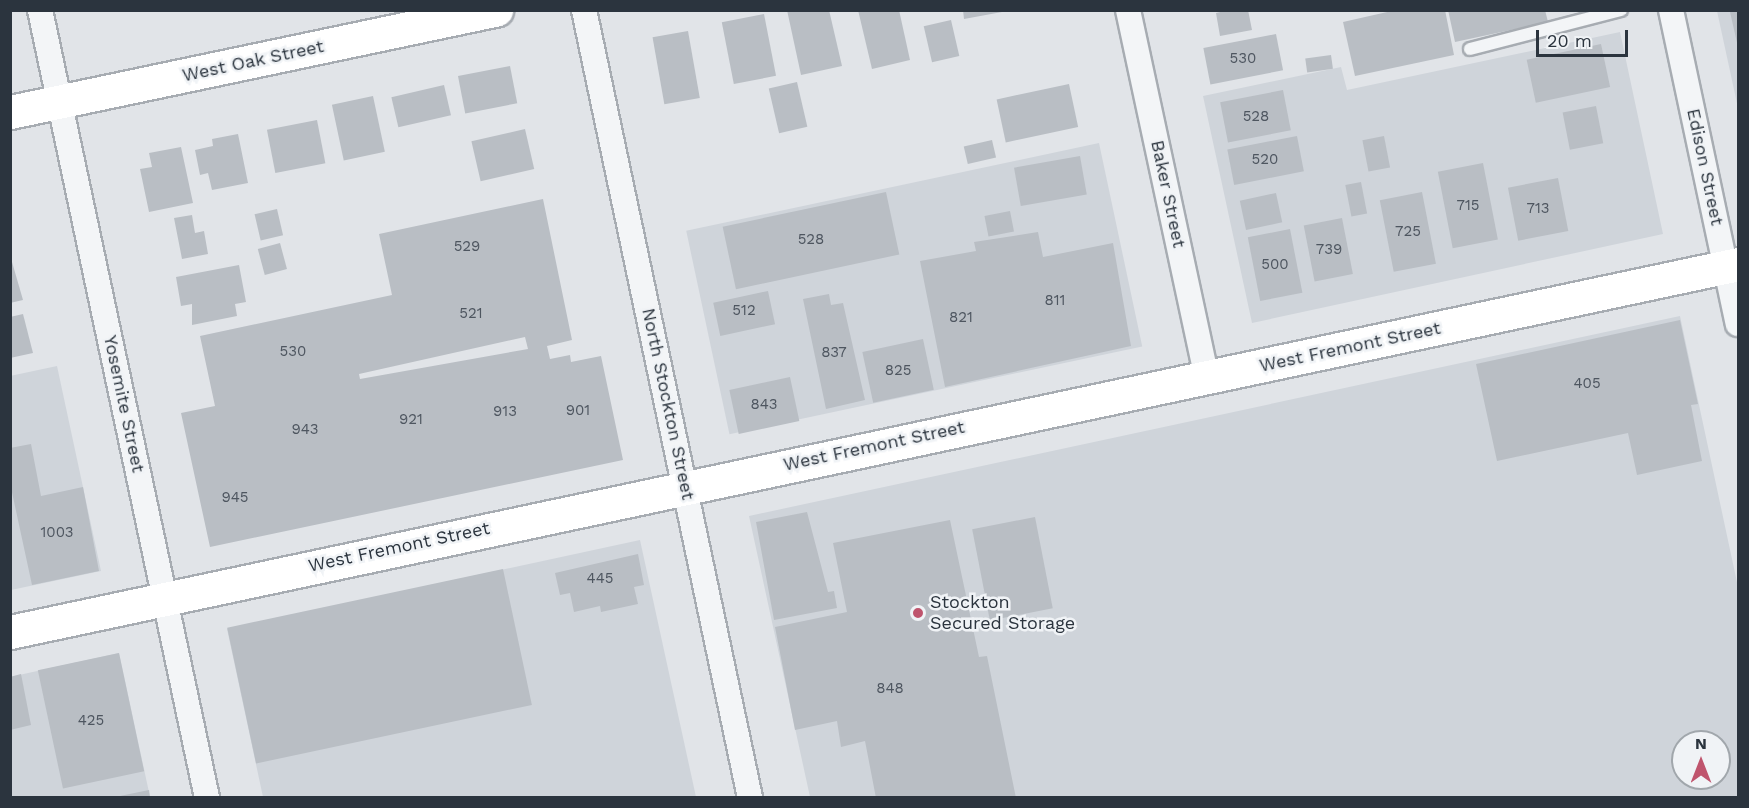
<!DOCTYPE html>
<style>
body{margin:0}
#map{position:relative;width:1749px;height:808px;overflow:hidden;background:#e1e4e8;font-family:"Work Sans",sans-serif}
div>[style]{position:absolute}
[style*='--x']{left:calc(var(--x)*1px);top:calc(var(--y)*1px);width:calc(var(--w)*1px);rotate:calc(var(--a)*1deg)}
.built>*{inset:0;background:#cfd4da;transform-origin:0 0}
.building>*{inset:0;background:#b9bec4;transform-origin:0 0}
.roads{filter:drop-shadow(2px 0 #a7acb2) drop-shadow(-2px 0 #a7acb2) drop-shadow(0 2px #a7acb2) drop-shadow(0 -2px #a7acb2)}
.lane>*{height:12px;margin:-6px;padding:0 6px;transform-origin:6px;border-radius:6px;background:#f3f5f7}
.street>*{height:24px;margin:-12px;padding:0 12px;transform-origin:12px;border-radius:12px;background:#f3f5f7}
.secondary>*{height:33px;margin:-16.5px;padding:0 16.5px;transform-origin:16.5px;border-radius:16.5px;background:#fff}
.dots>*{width:16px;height:16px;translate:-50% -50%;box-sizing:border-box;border:3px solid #f0f3f6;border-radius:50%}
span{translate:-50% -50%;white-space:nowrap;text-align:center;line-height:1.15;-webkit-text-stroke:5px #f0f3f6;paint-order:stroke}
.number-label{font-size:15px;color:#4e5660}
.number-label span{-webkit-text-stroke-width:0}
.street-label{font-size:18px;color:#2b343e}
.poi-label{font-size:18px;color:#2b343e}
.left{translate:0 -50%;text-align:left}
.frame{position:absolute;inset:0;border:12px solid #2b343e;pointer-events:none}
.north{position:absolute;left:1671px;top:730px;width:60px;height:60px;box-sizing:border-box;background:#f0f3f6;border:2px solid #a1a7ac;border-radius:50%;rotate:0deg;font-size:16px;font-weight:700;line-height:24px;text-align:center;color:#2b343e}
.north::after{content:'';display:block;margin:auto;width:21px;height:27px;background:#bf546d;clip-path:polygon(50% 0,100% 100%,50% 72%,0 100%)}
.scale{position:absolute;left:1536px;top:30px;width:92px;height:27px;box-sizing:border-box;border:3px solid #2b343e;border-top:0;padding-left:8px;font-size:18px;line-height:21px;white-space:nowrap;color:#2b343e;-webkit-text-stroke:4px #f0f3f6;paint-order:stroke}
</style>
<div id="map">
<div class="built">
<i style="clip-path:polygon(1717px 11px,1738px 11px,1738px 108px)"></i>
<i style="clip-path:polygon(1620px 32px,1663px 234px,1252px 323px,1203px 96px,1341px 67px,1347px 90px)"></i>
<i style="left:1099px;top:143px;width:208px;height:422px;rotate:78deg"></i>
<i style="clip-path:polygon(evenodd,1680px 316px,1738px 587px,1738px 797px,810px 797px,749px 516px,1680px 316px,1683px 742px,1719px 742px,1719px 778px,1683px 778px,1683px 742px)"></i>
<i style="clip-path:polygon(57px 366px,101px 571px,11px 590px,10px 376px)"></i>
<i style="clip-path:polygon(640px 540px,696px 797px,263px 797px,227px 629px)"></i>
<i style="clip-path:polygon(119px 653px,150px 797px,11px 797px,10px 677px)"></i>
</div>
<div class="building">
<i style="clip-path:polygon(787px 10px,829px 10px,842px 66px,801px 75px)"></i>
<i style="clip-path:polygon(858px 10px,899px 10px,910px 60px,872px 69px)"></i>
<i style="clip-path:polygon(963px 10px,1002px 10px,1002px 12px,964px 19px)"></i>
<i style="clip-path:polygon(1229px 10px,1248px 10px,1252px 30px,1220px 36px,1216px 13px)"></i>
<i style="clip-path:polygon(1396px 10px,1445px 10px,1454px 55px,1355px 76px,1343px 22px)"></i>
<i style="clip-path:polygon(1448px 10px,1545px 10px,1548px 22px,1455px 42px)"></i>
<i style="clip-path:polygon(1737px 10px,1738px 10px,1738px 47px,1730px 12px)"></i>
<i style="left:764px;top:14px;width:63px;height:43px;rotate:79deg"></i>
<i style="left:951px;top:20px;width:37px;height:28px;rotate:77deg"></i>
<i style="left:688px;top:31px;width:68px;height:36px;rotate:80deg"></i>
<i style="left:1276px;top:34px;width:37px;height:74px;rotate:79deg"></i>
<i style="left:1601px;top:44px;width:44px;height:76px;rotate:78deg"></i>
<i style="left:1331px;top:55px;width:14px;height:26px;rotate:82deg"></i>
<i style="left:510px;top:66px;width:38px;height:53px;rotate:79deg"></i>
<i style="left:797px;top:82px;width:46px;height:29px;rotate:77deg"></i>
<i style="left:1069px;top:84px;width:44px;height:74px;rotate:78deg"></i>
<i style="left:444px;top:85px;width:31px;height:54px;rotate:77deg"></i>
<i style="left:1283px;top:90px;width:41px;height:64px;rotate:79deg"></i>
<i style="left:373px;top:96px;width:57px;height:42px;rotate:78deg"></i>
<i style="left:1596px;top:106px;width:38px;height:34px;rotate:79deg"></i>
<i style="left:317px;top:120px;width:44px;height:51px;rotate:79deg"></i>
<i style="left:525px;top:129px;width:41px;height:55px;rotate:77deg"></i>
<i style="clip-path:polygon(238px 134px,248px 183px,212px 190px,208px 173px,200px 175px,195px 150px,213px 146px,212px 139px)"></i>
<i style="left:1297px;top:136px;width:36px;height:71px;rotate:79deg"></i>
<i style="left:1384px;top:136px;width:32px;height:22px;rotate:79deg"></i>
<i style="left:992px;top:140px;width:18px;height:29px;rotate:77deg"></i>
<i style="clip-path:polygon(181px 147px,193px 203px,149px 212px,140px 169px,152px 167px,149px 153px)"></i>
<i style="left:1080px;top:156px;width:39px;height:67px;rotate:80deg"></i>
<i style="left:1483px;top:163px;width:78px;height:46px;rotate:79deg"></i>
<i style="left:1558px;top:178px;width:54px;height:51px;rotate:79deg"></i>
<i style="left:1361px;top:182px;width:32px;height:16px;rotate:79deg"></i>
<i style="left:886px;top:192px;width:64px;height:167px;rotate:78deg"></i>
<i style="left:1422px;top:192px;width:73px;height:43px;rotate:79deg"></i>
<i style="left:1276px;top:193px;width:30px;height:37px;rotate:78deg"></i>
<i style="clip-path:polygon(evenodd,543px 199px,572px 340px,547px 346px,550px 359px,570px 355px,571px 362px,601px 356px,623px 460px,210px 547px,181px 413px,215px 406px,200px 336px,392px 295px,379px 234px,543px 199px,525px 337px,528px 349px,360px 379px,359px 374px,525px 337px)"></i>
<i style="left:277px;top:209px;width:27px;height:23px;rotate:77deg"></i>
<i style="left:1010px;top:211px;width:21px;height:26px;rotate:79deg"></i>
<i style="clip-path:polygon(192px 215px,195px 233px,204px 231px,208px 254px,182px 259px,174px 218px)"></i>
<i style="left:1342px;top:218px;width:57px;height:39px;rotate:79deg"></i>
<i style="left:1290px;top:229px;width:65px;height:43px;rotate:79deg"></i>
<i style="clip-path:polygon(1038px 232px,1043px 257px,1113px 243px,1131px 346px,945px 387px,920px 261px,976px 251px,974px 242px)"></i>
<i style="left:280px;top:243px;width:27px;height:23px;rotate:75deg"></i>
<i style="clip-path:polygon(10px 255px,23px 300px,10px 303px)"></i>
<i style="clip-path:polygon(239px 265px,246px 302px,235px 304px,237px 316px,192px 325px,192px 304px,181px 306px,176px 277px)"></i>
<i style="left:768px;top:291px;width:34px;height:56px;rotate:78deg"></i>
<i style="clip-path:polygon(829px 294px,831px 305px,843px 303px,865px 400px,826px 409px,803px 299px)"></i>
<i style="clip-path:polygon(23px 314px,33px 353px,10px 358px,10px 317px)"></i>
<i style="clip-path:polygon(1680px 320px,1698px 404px,1691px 405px,1702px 461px,1637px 475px,1628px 433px,1497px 461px,1476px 364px)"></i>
<i style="left:923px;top:339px;width:52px;height:62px;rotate:78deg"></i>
<i style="left:790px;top:377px;width:45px;height:62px;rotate:78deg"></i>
<i style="clip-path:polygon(31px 444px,41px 496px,83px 487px,99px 571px,32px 585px,10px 483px,10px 448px)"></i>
<i style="clip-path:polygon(807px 512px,828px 592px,834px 591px,837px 608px,774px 620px,756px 522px)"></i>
<i style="left:1035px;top:517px;width:93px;height:64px;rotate:79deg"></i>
<i style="clip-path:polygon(950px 520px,979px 657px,987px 656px,1016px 798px,876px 798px,865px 741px,841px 747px,837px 721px,795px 730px,775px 627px,847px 612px,833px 543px)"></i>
<i style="clip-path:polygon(638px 554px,644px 585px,634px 587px,638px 604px,601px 612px,600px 606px,574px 612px,570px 593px,560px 595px,555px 573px)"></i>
<i style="left:503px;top:569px;width:139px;height:282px;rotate:78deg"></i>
<i style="left:119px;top:653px;width:121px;height:83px;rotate:78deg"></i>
<i style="clip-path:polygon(21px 674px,31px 725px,10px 730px,10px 677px)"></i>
<i style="clip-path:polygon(149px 790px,150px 798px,120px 798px,120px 796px)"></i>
</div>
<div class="roads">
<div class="lane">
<i style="--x:1470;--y:49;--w:156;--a:-14.5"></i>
</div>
<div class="street">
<i style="--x:40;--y:10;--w:806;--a:78.03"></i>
<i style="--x:584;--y:10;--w:805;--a:78.1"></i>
<i style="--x:1128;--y:10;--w:375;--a:77.9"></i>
<i style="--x:1671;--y:10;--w:321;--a:78"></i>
</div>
<div class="secondary">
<i style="--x:10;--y:112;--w:497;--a:-11.9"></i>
<i style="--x:10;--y:632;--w:1767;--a:-12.02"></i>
</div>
</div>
<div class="dots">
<i style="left:918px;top:613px;background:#bf546d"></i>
</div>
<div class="number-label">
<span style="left:1243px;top:59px">530</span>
<span style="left:1256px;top:117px">528</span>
<span style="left:1265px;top:160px">520</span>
<span style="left:1468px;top:206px">715</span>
<span style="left:1538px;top:209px">713</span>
<span style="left:1408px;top:232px">725</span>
<span style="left:811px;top:240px">528</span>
<span style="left:467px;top:247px">529</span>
<span style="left:1329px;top:250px">739</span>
<span style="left:1275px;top:265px">500</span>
<span style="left:1055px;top:301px">811</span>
<span style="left:744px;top:311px">512</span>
<span style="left:471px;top:314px">521</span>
<span style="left:961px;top:318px">821</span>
<span style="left:293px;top:352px">530</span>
<span style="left:834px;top:353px">837</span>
<span style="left:898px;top:371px">825</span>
<span style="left:1587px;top:384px">405</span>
<span style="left:764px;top:405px">843</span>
<span style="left:578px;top:411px">901</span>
<span style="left:505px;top:412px">913</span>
<span style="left:411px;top:420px">921</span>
<span style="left:305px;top:430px">943</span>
<span style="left:235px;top:498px">945</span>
<span style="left:57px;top:533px">1003</span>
<span style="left:600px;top:579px">445</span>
<span style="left:890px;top:689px">848</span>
<span style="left:91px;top:721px">425</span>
</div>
<div class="street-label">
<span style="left:253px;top:61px;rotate:-12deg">West Oak Street</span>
<span style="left:1705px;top:167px;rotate:78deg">Edison Street</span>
<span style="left:1168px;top:194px;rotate:78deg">Baker Street</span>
<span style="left:1350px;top:347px;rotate:-12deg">West Fremont Street</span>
<span style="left:124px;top:404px;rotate:78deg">Yosemite Street</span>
<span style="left:668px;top:404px;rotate:78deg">North Stockton Street</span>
<span style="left:874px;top:446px;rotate:-12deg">West Fremont Street</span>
<span style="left:399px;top:547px;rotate:-12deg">West Fremont Street</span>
</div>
<div class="poi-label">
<span class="left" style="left:930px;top:613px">Stockton<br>Secured Storage</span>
</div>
<div class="frame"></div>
<div class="north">N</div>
<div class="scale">20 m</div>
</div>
